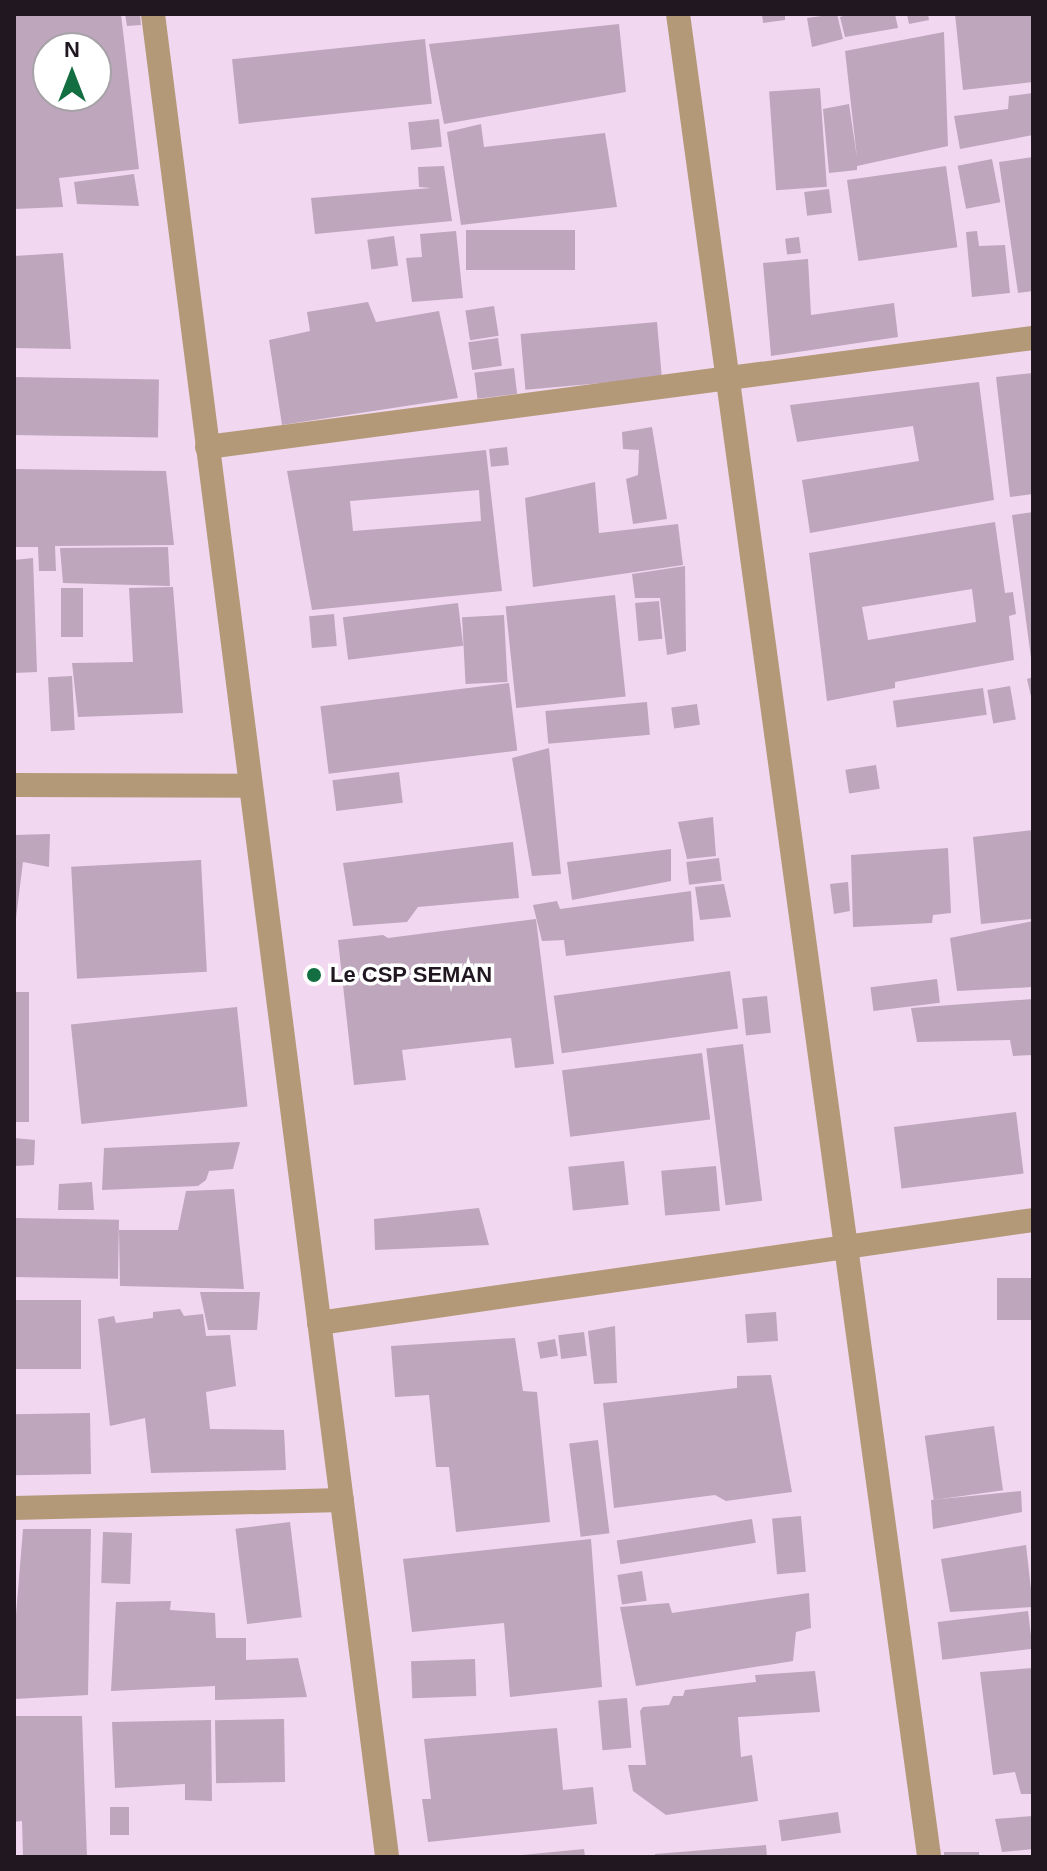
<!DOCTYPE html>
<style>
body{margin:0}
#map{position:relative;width:1047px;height:1871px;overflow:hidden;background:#f1d8f0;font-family:Arial,sans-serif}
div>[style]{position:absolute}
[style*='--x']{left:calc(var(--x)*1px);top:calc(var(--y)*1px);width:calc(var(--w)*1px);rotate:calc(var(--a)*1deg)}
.building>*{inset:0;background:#bea6bd;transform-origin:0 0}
.street>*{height:24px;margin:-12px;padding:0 12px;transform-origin:12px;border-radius:12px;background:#b49978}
.dots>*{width:22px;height:22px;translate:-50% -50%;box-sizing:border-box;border:4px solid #fff;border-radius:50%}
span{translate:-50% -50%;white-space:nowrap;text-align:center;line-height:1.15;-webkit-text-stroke:7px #fff;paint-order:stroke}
.poi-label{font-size:22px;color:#201720;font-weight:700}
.left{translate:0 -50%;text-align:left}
.frame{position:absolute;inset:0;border:16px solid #201720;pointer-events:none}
.north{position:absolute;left:32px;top:32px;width:80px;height:80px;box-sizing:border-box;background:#fff;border:2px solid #a6a2a6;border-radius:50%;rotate:0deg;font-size:22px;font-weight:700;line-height:32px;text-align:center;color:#201720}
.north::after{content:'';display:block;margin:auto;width:28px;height:36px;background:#136e42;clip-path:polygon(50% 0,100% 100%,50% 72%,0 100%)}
</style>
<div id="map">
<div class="building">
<i style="clip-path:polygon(evenodd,14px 14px,121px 14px,139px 169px,59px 178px,63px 207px,14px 209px,14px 14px,48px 48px,96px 48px,96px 96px,48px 96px,48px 48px)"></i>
<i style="clip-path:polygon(125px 14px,140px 14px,141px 25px,127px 26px)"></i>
<i style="clip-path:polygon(762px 14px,785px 14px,785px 20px,763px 23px)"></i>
<i style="clip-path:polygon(837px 14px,843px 39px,812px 47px,807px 18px)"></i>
<i style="clip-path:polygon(850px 14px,895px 14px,898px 28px,845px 37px,840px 17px)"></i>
<i style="clip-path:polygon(907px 14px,928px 14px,929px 20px,909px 24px)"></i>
<i style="clip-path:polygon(955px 14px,1033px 14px,1033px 82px,963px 90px)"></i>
<i style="clip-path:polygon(619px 24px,626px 92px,444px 124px,429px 44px)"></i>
<i style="clip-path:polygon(944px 32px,948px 146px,857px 166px,857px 170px,829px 173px,823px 109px,849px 104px,857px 158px,845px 51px)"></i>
<i style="left:425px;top:39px;width:65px;height:194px;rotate:84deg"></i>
<i style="left:820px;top:88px;width:99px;height:51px;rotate:86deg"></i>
<i style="clip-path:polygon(1033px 93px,1033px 135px,960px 149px,954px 116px,1008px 109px,1009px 96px)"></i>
<i style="left:439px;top:119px;width:28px;height:31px;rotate:84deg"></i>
<i style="clip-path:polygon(481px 124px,484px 147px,605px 133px,617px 207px,461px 225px,447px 132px)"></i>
<i style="clip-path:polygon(1033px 157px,1033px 291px,1018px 293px,999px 162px)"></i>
<i style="left:992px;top:159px;width:44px;height:35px;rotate:79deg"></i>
<i style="clip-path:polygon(444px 166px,452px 221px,315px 234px,311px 198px,431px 188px,419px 187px,418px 167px)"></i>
<i style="left:946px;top:166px;width:82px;height:100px;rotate:82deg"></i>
<i style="clip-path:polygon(134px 174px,139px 206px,77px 204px,74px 182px)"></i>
<i style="left:829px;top:189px;width:24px;height:25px;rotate:83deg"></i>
<i style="left:575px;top:230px;width:40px;height:109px;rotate:90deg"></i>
<i style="clip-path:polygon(456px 231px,463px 298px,412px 302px,406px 258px,422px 257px,420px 234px)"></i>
<i style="clip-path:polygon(977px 231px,979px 246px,1005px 245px,1010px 293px,972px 297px,966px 232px)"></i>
<i style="left:394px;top:236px;width:30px;height:27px;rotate:82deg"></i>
<i style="left:799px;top:237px;width:16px;height:14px;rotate:83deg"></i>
<i style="clip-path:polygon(63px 253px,71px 349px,14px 348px,14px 256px)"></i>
<i style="clip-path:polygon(808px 259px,811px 315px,894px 303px,898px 337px,771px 356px,763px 263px)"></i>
<i style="clip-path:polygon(368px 302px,376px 322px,439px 311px,458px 398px,282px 425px,269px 340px,310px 331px,307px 312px)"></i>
<i style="left:494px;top:306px;width:30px;height:29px;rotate:81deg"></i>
<i style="left:657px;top:322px;width:56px;height:137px;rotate:85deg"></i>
<i style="left:498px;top:338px;width:28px;height:30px;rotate:82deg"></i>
<i style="left:514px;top:368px;width:26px;height:40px;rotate:83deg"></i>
<i style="clip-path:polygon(1033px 373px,1033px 494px,1010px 497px,996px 377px)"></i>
<i style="left:14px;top:377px;width:145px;height:58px;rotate:1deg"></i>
<i style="clip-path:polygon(979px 382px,994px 500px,810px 533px,802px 480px,919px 461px,913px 426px,797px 442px,790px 405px)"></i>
<i style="clip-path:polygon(652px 427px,667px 519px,633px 524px,626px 479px,638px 475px,639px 450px,623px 449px,622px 432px)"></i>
<i style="left:507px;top:447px;width:18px;height:18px;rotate:84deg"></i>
<i style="clip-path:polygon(evenodd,486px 450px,502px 591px,312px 610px,287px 471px,486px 450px,479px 490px,481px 521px,353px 531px,350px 501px,479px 490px)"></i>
<i style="clip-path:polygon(14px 469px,166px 471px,174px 545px,55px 546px,56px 571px,39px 571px,38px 547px,14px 547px)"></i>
<i style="clip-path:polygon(595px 482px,599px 533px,678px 524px,683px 565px,533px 587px,525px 498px)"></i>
<i style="clip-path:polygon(1033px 512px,1033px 658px,1031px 658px,1012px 515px)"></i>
<i style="clip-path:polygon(evenodd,995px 522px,1005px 593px,1013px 592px,1016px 614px,1009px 616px,1014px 660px,895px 682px,895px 688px,827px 701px,809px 553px,995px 522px,972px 589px,976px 622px,868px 640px,862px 607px,972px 589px)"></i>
<i style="clip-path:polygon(168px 547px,170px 586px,63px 583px,60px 548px)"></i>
<i style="clip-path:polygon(33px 558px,37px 672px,14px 673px,14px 560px)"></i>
<i style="clip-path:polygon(685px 566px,686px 651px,667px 655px,660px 598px,635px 598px,632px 574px)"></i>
<i style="clip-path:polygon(173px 587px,183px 713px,78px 717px,72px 663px,133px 662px,129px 588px)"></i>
<i style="left:61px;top:588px;width:22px;height:49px"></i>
<i style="left:615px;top:595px;width:102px;height:110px;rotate:84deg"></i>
<i style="left:659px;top:601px;width:38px;height:24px;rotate:85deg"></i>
<i style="left:458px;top:603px;width:43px;height:116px;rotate:83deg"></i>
<i style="left:334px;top:614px;width:32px;height:25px;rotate:85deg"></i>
<i style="left:504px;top:615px;width:67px;height:42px;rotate:87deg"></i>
<i style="left:72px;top:676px;width:54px;height:24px;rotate:87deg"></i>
<i style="clip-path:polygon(1033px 677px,1033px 701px,1032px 701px,1027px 679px)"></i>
<i style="left:509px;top:683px;width:68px;height:190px;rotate:83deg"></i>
<i style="left:1010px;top:686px;width:34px;height:23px;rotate:80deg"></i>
<i style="left:983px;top:688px;width:27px;height:91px;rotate:82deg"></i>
<i style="left:647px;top:702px;width:33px;height:102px;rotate:85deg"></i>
<i style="left:697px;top:704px;width:21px;height:26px;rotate:82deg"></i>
<i style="clip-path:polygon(549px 748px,561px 874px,532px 876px,512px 758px)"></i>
<i style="left:876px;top:765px;width:24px;height:31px;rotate:81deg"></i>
<i style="left:399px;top:772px;width:31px;height:67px;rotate:83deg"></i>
<i style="clip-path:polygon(713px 817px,716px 856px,687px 859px,678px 822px)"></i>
<i style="clip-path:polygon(1033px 830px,1031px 919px,981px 924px,973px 837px)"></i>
<i style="clip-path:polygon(50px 834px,49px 867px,23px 862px,14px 934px,14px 835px)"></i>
<i style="clip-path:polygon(513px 842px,519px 898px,418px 907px,407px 922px,353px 926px,343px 863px)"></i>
<i style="clip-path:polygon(948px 848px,951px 913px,933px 915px,932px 923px,853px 927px,851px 855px)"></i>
<i style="clip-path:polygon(671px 849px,671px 881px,572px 900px,567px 862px)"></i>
<i style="left:719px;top:858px;width:23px;height:33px;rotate:83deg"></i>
<i style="left:201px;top:860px;width:112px;height:130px;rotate:87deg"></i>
<i style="clip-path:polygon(848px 882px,850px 911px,834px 914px,830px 884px)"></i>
<i style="clip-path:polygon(724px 884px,731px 917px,700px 920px,695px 887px)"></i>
<i style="clip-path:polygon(691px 891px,694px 941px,566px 956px,564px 940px,542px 941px,533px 905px,557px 901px,560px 909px)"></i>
<i style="clip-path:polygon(536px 919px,554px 1064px,515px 1068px,511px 1038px,402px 1050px,406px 1080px,354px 1085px,338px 940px,383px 935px,388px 938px)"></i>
<i style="clip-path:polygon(1033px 921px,1033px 987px,957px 991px,950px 938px)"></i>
<i style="left:730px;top:971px;width:58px;height:178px;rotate:82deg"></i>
<i style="left:937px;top:979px;width:24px;height:67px;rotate:83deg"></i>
<i style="left:14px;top:992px;width:15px;height:130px"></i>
<i style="left:767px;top:996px;width:37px;height:25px;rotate:84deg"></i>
<i style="clip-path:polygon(1033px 999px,1033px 1055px,1013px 1056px,1010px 1040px,917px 1042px,911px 1008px)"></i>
<i style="left:237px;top:1007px;width:100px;height:167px;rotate:84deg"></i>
<i style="left:743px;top:1044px;width:158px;height:37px;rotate:83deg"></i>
<i style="left:702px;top:1053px;width:67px;height:141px;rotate:83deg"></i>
<i style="left:1016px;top:1112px;width:62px;height:123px;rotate:83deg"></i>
<i style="clip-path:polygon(14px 1138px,35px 1140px,34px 1165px,14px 1166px)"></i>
<i style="clip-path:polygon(240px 1142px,233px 1169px,209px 1171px,206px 1180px,198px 1186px,102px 1190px,104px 1148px)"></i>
<i style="left:624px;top:1161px;width:44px;height:56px;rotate:84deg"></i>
<i style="left:716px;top:1166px;width:45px;height:55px;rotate:85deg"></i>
<i style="clip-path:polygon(92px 1182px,94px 1210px,58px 1210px,59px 1184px)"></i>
<i style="clip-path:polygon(234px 1189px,244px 1289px,120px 1286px,119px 1230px,178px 1230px,186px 1191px)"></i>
<i style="clip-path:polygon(479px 1208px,489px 1245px,375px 1250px,374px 1219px)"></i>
<i style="left:14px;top:1218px;width:105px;height:59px;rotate:1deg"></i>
<i style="left:1033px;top:1278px;width:42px;height:36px;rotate:90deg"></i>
<i style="clip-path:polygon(200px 1292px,260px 1292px,257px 1330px,208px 1330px)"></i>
<i style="left:81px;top:1300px;width:69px;height:67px;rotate:90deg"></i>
<i style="clip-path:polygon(180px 1309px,184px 1316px,203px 1314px,206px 1336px,230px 1335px,236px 1386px,206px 1392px,210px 1429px,284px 1430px,286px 1470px,151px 1473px,145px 1418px,110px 1426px,98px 1319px,114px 1316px,116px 1323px,153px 1318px,153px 1312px)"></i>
<i style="left:776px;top:1312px;width:29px;height:31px;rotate:86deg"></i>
<i style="clip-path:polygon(615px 1326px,617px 1383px,594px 1384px,588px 1331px)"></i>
<i style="left:584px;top:1332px;width:24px;height:26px;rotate:83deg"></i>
<i style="clip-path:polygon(515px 1338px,523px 1391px,537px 1392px,550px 1522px,456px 1532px,449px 1467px,436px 1467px,429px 1395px,395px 1397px,391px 1346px)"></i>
<i style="left:555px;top:1339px;width:17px;height:18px;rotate:80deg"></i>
<i style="clip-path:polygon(771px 1375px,792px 1492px,726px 1501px,715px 1495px,614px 1508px,603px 1403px,737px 1388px,737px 1376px)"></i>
<i style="left:90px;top:1413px;width:61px;height:76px;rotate:89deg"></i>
<i style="left:994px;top:1426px;width:65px;height:70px;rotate:82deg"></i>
<i style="left:598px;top:1440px;width:94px;height:29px;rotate:83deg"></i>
<i style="clip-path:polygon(1021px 1491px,1022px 1512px,933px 1529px,931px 1500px)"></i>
<i style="left:801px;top:1516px;width:56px;height:29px;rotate:85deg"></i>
<i style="left:752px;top:1519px;width:24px;height:137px;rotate:81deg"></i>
<i style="left:290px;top:1522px;width:96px;height:55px;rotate:83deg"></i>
<i style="clip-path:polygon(23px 1529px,91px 1529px,88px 1695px,14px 1699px,14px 1639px)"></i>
<i style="left:103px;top:1532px;width:29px;height:51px;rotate:2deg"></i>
<i style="clip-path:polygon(591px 1539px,602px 1687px,510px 1697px,504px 1623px,412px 1632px,403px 1559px)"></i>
<i style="clip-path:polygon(1026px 1545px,1033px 1607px,950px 1612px,941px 1559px)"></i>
<i style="left:642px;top:1571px;width:30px;height:25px;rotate:81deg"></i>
<i style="clip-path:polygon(809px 1593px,811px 1628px,796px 1632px,793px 1661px,636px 1686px,620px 1607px,669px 1603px,672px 1613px)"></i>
<i style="clip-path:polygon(171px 1601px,170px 1610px,215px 1613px,216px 1638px,246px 1638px,246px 1660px,298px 1658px,307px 1697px,215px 1700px,215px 1686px,111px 1691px,116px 1602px)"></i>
<i style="left:1028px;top:1611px;width:38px;height:91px;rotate:83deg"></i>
<i style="left:475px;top:1659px;width:37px;height:64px;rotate:88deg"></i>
<i style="clip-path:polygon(1033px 1668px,1033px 1794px,1021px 1794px,1015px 1772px,993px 1775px,980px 1672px)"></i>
<i style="clip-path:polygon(815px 1671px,820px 1712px,738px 1717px,741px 1757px,752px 1755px,758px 1801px,666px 1815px,633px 1791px,628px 1765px,646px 1765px,640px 1711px,643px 1707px,669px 1705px,673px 1696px,683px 1696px,685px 1690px,756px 1682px,755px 1675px)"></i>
<i style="left:627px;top:1698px;width:50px;height:29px;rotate:85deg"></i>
<i style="clip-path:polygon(14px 1716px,82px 1716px,87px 1857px,23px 1857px,22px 1821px,14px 1822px)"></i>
<i style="left:284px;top:1719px;width:63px;height:69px;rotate:89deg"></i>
<i style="clip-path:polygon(211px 1720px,212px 1801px,185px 1800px,185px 1784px,115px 1788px,112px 1722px)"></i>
<i style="clip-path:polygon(557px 1728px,563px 1790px,593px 1787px,597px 1824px,428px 1842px,422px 1799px,431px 1799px,424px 1739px)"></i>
<i style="left:110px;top:1807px;width:19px;height:28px"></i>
<i style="left:838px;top:1812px;width:21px;height:60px;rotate:82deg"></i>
<i style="clip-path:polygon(1033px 1816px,1033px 1849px,1002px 1852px,995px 1819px)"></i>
<i style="clip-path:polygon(766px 1845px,767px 1857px,655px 1857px,655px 1854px)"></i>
<i style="clip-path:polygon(584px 1849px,585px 1857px,522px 1857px,522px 1855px)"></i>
<i style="left:944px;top:1852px;width:35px;height:5px"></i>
</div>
<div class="street">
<i style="--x:153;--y:14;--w:1858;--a:82.76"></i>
<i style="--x:678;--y:14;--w:1860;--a:82.24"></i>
<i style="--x:207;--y:447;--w:833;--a:-7.52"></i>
<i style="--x:14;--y:785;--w:236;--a:0.2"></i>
<i style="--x:319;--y:1323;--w:721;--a:-8.21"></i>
<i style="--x:14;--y:1508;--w:328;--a:-1.4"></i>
</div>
<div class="dots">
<i style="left:314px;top:975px;background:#136e42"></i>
</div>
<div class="poi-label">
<span class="left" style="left:330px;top:975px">Le CSP SEMAN</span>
</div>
<div class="frame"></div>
<div class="north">N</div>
</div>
